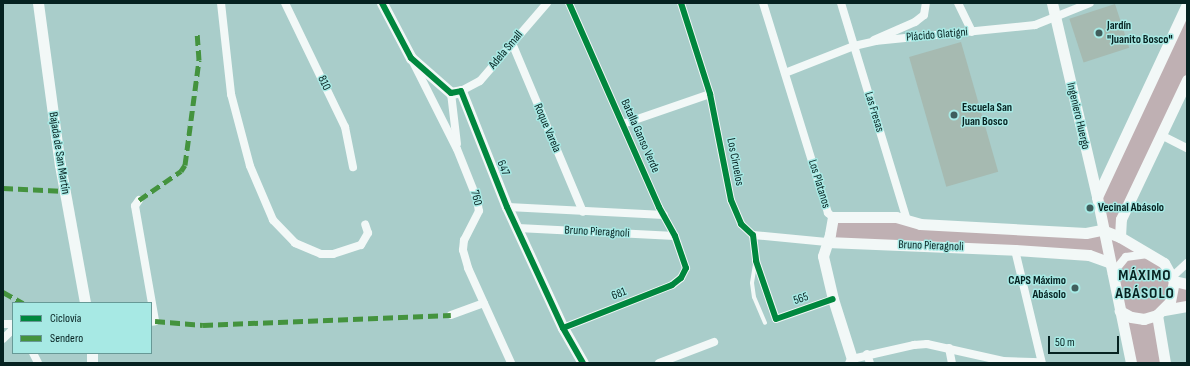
<!DOCTYPE html>
<meta charset="utf-8">
<style>
body{margin:0}
#map{position:relative;width:1190px;height:366px;overflow:hidden;background:#a9cdca;font-family:"Sofia Sans Condensed",sans-serif}
div>[style]{position:absolute}
[style*='--x']{left:calc(var(--x)*1px);top:calc(var(--y)*1px);width:calc(var(--w)*1px);rotate:calc(var(--a)*1deg)}
.green>*{inset:0;background:#bfb0b3}
.building>*{inset:0;background:#a6bab1;transform-origin:0 0}
.lane>*{height:4px;margin:-2px;padding:0 2px;transform-origin:2px;border-radius:2px;background:#f2f8f7}
.street>*{height:8px;margin:-4px;padding:0 4px;transform-origin:4px;border-radius:4px;background:#f2f8f7}
.secondary>*{height:11px;margin:-5.5px;padding:0 5.5px;transform-origin:5.5px;border-radius:5.5px;background:#f2f8f7}
.quiet>*{height:5px;margin-top:-2.5px;transform-origin:0;background:repeating-linear-gradient(90deg,#44933e 0 10px,transparent 0 15px)}
.cycleway>*{height:6px;margin:-3px;padding:0 3px;transform-origin:3px;border-radius:3px;background:#00873e}
.dots>*{width:11px;height:11px;translate:-50% -50%;box-sizing:border-box;border:2px solid #a7e9e4;border-radius:50%}
span{translate:-50% -50%;white-space:nowrap;text-align:center;line-height:1.15;-webkit-text-stroke:3px #a7e9e4;paint-order:stroke}
.poi-label{font-size:12px;color:#062221;font-weight:700}
.left{translate:0 -50%;text-align:left}
.right{translate:-100% -50%;text-align:right}
.street-label{font-size:12px;color:#062221}
.district-label{font-size:16px;color:#062221;font-weight:700;letter-spacing:1px}
.frame{position:absolute;inset:0;border:4px solid #062221;pointer-events:none}
.legend{position:absolute;left:12px;top:302px;width:140px;height:52px;box-sizing:border-box;background:#a7e9e4;border:1px solid #679996;margin:0;padding:5px 7px;list-style:none;font-size:12px;color:#062221}
.legend li{display:flex;align-items:center;gap:8px;height:20px}
.legend b{width:20px;border:1px solid #679996}
.scale{position:absolute;left:1048px;top:336px;width:71px;height:18px;box-sizing:border-box;border:2px solid #062221;border-top:0;padding-left:5px;font-size:12px;line-height:14px;white-space:nowrap;color:#062221;-webkit-text-stroke:3px #a7e9e4;paint-order:stroke}
</style>
<div id="map">
<div class="green">
<i style="clip-path:polygon(1187px 4px,1187px 80px,1121px 219px,1120px 237px,1187px 284px,1187px 306px,1157px 316px,1165px 363px,1131px 363px,1108px 262px,827px 242px,833px 217px,920px 224px,1102px 230px,1097px 197px)"></i>
</div>
<div class="building">
<i style="left:1115px;top:4px;width:46px;height:48px;rotate:72deg"></i>
<i style="left:961px;top:42px;width:135px;height:54px;rotate:74deg"></i>
</div>
<div class="lane">
<i style="--x:755;--y:264;--w:19;--a:99"></i>
<i style="--x:752;--y:283;--w:14;--a:82"></i>
<i style="--x:754;--y:297;--w:28;--a:67"></i>
</div>
<div class="street">
<i style="--x:221;--y:3;--w:92;--a:83.7"></i>
<i style="--x:231;--y:94;--w:74;--a:75.2"></i>
<i style="--x:250;--y:166;--w:59;--a:66.9"></i>
<i style="--x:273;--y:220;--w:32;--a:46"></i>
<i style="--x:295;--y:243;--w:28;--a:23"></i>
<i style="--x:321;--y:254;--w:12;--a:0"></i>
<i style="--x:333;--y:254;--w:29;--a:-18"></i>
<i style="--x:361;--y:245;--w:14;--a:-60"></i>
<i style="--x:368;--y:233;--w:9;--a:-108"></i>
<i style="--x:285;--y:3;--w:138;--a:64.2"></i>
<i style="--x:345;--y:127;--w:41;--a:78.7"></i>
<i style="--x:681;--y:3;--w:96;--a:72.3"></i>
<i style="--x:710;--y:94;--w:108;--a:78.8"></i>
<i style="--x:731;--y:200;--w:26;--a:67"></i>
<i style="--x:741;--y:224;--w:16;--a:43"></i>
<i style="--x:753;--y:235;--w:26;--a:83"></i>
<i style="--x:756;--y:261;--w:61;--a:71"></i>
<i style="--x:776;--y:319;--w:60;--a:-19.3"></i>
<i style="--x:763;--y:3;--w:220;--a:72.8"></i>
<i style="--x:828;--y:213;--w:6;--a:39"></i>
<i style="--x:841;--y:3;--w:227;--a:73.1"></i>
<i style="--x:958;--y:3;--w:32;--a:64"></i>
<i style="--x:874;--y:40;--w:45;--a:-23.7"></i>
<i style="--x:915;--y:22;--w:11;--a:-38"></i>
<i style="--x:924;--y:15;--w:12;--a:-81"></i>
<i style="--x:512;--y:43;--w:183;--a:67.2"></i>
<i style="--x:413;--y:62;--w:97;--a:63.2"></i>
<i style="--x:457;--y:149;--w:54;--a:68.2"></i>
<i style="--x:477;--y:199;--w:12;--a:81"></i>
<i style="--x:479;--y:211;--w:33;--a:117"></i>
<i style="--x:464;--y:240;--w:10;--a:96"></i>
<i style="--x:463;--y:250;--w:19;--a:74"></i>
<i style="--x:468;--y:268;--w:104;--a:65.6"></i>
<i style="--x:785;--y:73;--w:74;--a:-21.4"></i>
<i style="--x:854;--y:46;--w:22;--a:-13"></i>
<i style="--x:875;--y:41;--w:161;--a:-5.7"></i>
<i style="--x:1035;--y:25;--w:59;--a:-21.8"></i>
<i style="--x:461;--y:91;--w:21;--a:-28"></i>
<i style="--x:480;--y:81;--w:103;--a:-49.3"></i>
<i style="--x:451;--y:93;--w:51;--a:83.3"></i>
<i style="--x:623;--y:124;--w:92;--a:-19"></i>
<i style="--x:1161;--y:135;--w:29;--a:27"></i>
<i style="--x:139;--y:200;--w:7;--a:124"></i>
<i style="--x:135;--y:206;--w:117;--a:80.1"></i>
<i style="--x:155;--y:321;--w:4;--a:166"></i>
<i style="--x:507;--y:207;--w:157;--a:2.9"></i>
<i style="--x:518;--y:228;--w:157;--a:2.9"></i>
<i style="--x:753;--y:235;--w:74;--a:5.4"></i>
<i style="--x:1015;--y:250;--w:116;--a:76.6"></i>
<i style="--x:1112;--y:274;--w:22;--a:-51"></i>
<i style="--x:1126;--y:257;--w:22;--a:-8"></i>
<i style="--x:1172;--y:277;--w:21;--a:-43"></i>
<i style="--x:451;--y:315;--w:35;--a:-20"></i>
<i style="--x:3;--y:324;--w:10;--a:0"></i>
<i style="--x:563;--y:328;--w:117;--a:-21.5"></i>
<i style="--x:672;--y:285;--w:11;--a:-38"></i>
<i style="--x:681;--y:278;--w:11;--a:-63"></i>
<i style="--x:686;--y:268;--w:34;--a:-109"></i>
<i style="--x:675;--y:236;--w:33;--a:-119"></i>
<i style="--x:659;--y:207;--w:223;--a:-113.8"></i>
<i style="--x:3;--y:339;--w:14;--a:-45"></i>
<i style="--x:949;--y:348;--w:15;--a:79"></i>
<i style="--x:33;--y:353;--w:11;--a:63"></i>
<i style="--x:867;--y:354;--w:9;--a:72"></i>
<i style="--x:852;--y:359;--w:64;--a:-12.7"></i>
<i style="--x:914;--y:345;--w:13;--a:-4"></i>
<i style="--x:927;--y:344;--w:78;--a:12.6"></i>
<i style="--x:1003;--y:361;--w:38;--a:2"></i>
<i style="--x:659;--y:363;--w:59;--a:-20.9"></i>
</div>
<div class="secondary">
<i style="--x:38;--y:3;--w:163;--a:82.3"></i>
<i style="--x:60;--y:165;--w:140;--a:79.7"></i>
<i style="--x:382;--y:3;--w:62;--a:62.2"></i>
<i style="--x:411;--y:58;--w:53;--a:41.2"></i>
<i style="--x:451;--y:93;--w:10;--a:-11"></i>
<i style="--x:461;--y:91;--w:125;--a:68.4"></i>
<i style="--x:507;--y:207;--w:133;--a:65.2"></i>
<i style="--x:563;--y:328;--w:40;--a:60.3"></i>
<i style="--x:1052;--y:3;--w:199;--a:76.9"></i>
<i style="--x:1097;--y:197;--w:169;--a:78.4"></i>
<i style="--x:1097;--y:197;--w:213;--a:-65"></i>
<i style="--x:1102;--y:230;--w:19;--a:21"></i>
<i style="--x:1120;--y:237;--w:51;--a:30.6"></i>
<i style="--x:1164;--y:263;--w:21;--a:61"></i>
<i style="--x:1174;--y:281;--w:21;--a:101"></i>
<i style="--x:1170;--y:302;--w:18;--a:135"></i>
<i style="--x:1157;--y:315;--w:14;--a:163"></i>
<i style="--x:1144;--y:319;--w:13;--a:-171"></i>
<i style="--x:1131;--y:317;--w:13;--a:-151"></i>
<i style="--x:1120;--y:237;--w:18;--a:-87"></i>
<i style="--x:1121;--y:219;--w:154;--a:-64.6"></i>
<i style="--x:827;--y:242;--w:188;--a:2.4"></i>
<i style="--x:1015;--y:250;--w:74;--a:3.9"></i>
<i style="--x:1089;--y:255;--w:20;--a:20"></i>
<i style="--x:1174;--y:281;--w:13;--a:13"></i>
<i style="--x:1164;--y:310;--w:23;--a:-10"></i>
<i style="--x:1157;--y:315;--w:49;--a:80.5"></i>
<i style="--x:92;--y:363;--w:10;--a:-90"></i>
<i style="--x:850;--y:363;--w:4;--a:-63"></i>
<i style="--x:852;--y:359;--w:63;--a:-107.6"></i>
<i style="--x:833;--y:299;--w:44;--a:-103.1"></i>
<i style="--x:823;--y:256;--w:23;--a:-72"></i>
<i style="--x:830;--y:234;--w:17;--a:-80"></i>
<i style="--x:833;--y:217;--w:63;--a:0"></i>
<i style="--x:896;--y:217;--w:25;--a:16"></i>
<i style="--x:920;--y:224;--w:166;--a:3.1"></i>
<i style="--x:1086;--y:233;--w:16;--a:-11"></i>
</div>
<div class="quiet">
<i style="--x:3;--y:188;--w:62;--a:2.8"></i>
<i style="--x:139;--y:200;--w:51;--a:-34.6"></i>
<i style="--x:181;--y:171;--w:7;--a:-56"></i>
<i style="--x:185;--y:165;--w:106;--a:-82.4"></i>
<i style="--x:199;--y:60;--w:28;--a:-94"></i>
<i style="--x:3;--y:292;--w:23;--a:29"></i>
<i style="--x:155;--y:321;--w:48;--a:4.8"></i>
<i style="--x:203;--y:325;--w:248;--a:-2.3"></i>
</div>
<div class="cycleway">
<i style="--x:382;--y:3;--w:62;--a:62.2"></i>
<i style="--x:411;--y:58;--w:53;--a:41.2"></i>
<i style="--x:451;--y:93;--w:10;--a:-11"></i>
<i style="--x:461;--y:91;--w:125;--a:68.4"></i>
<i style="--x:507;--y:207;--w:133;--a:65.2"></i>
<i style="--x:563;--y:328;--w:40;--a:60.3"></i>
<i style="--x:681;--y:3;--w:96;--a:72.3"></i>
<i style="--x:710;--y:94;--w:108;--a:78.8"></i>
<i style="--x:731;--y:200;--w:26;--a:67"></i>
<i style="--x:741;--y:224;--w:16;--a:43"></i>
<i style="--x:753;--y:235;--w:26;--a:83"></i>
<i style="--x:756;--y:261;--w:61;--a:71"></i>
<i style="--x:776;--y:319;--w:60;--a:-19.3"></i>
<i style="--x:563;--y:328;--w:117;--a:-21.5"></i>
<i style="--x:672;--y:285;--w:11;--a:-38"></i>
<i style="--x:681;--y:278;--w:11;--a:-63"></i>
<i style="--x:686;--y:268;--w:34;--a:-109"></i>
<i style="--x:675;--y:236;--w:33;--a:-119"></i>
<i style="--x:659;--y:207;--w:223;--a:-113.8"></i>
</div>
<div class="dots">
<i style="left:1099px;top:33px;background:#3f5e5c"></i>
<i style="left:954px;top:115px;background:#3f5e5c"></i>
<i style="left:1090px;top:208px;background:#3f5e5c"></i>
<i style="left:1075px;top:288px;background:#3f5e5c"></i>
</div>
<div class="poi-label">
<span class="left" style="left:1107px;top:33px">Jardín<br>"Juanito Bosco"</span>
<span class="left" style="left:962px;top:115px">Escuela San<br>Juan Bosco</span>
<span class="left" style="left:1098px;top:208px">Vecinal Abásolo</span>
<span class="right" style="left:1066px;top:288px">CAPS Máximo<br>Abásolo</span>
</div>
<div class="street-label">
<span style="left:937px;top:35px;rotate:-5deg">Plácido Glatigni</span>
<span style="left:506px;top:50px;rotate:-50deg">Adela Small</span>
<span style="left:324px;top:83px;rotate:64deg">810</span>
<span style="left:874px;top:112px;rotate:73deg">Las Fresas</span>
<span style="left:1078px;top:116px;rotate:77deg">Ingeniero Huergo</span>
<span style="left:547px;top:128px;rotate:67deg">Roque Varela</span>
<span style="left:640px;top:136px;rotate:66deg">Batalla Ganso Verde</span>
<span style="left:59px;top:153px;rotate:81deg">Bajada de San Martín</span>
<span style="left:735px;top:162px;rotate:79deg">Los Ciruelos</span>
<span style="left:503px;top:168px;rotate:68deg">647</span>
<span style="left:819px;top:184px;rotate:73deg">Los Platanos</span>
<span style="left:476px;top:198px;rotate:75deg">760</span>
<span style="left:597px;top:232px;rotate:3deg">Bruno Pieragnoli</span>
<span style="left:931px;top:246px;rotate:2deg">Bruno Pieragnoli</span>
<span style="left:619px;top:294px;rotate:-21deg">681</span>
<span style="left:801px;top:299px;rotate:-19deg">565</span>
</div>
<div class="district-label">
<span style="left:1145px;top:285px">MÁXIMO<br>ABÁSOLO</span>
</div>
<div class="frame"></div>
<ul class="legend">
<li><b style="height:5px;background:#00873e"></b>Ciclovía</li>
<li><b style="height:5px;background:#44933e"></b>Sendero</li>
</ul>
<div class="scale">50 m</div>
</div>
